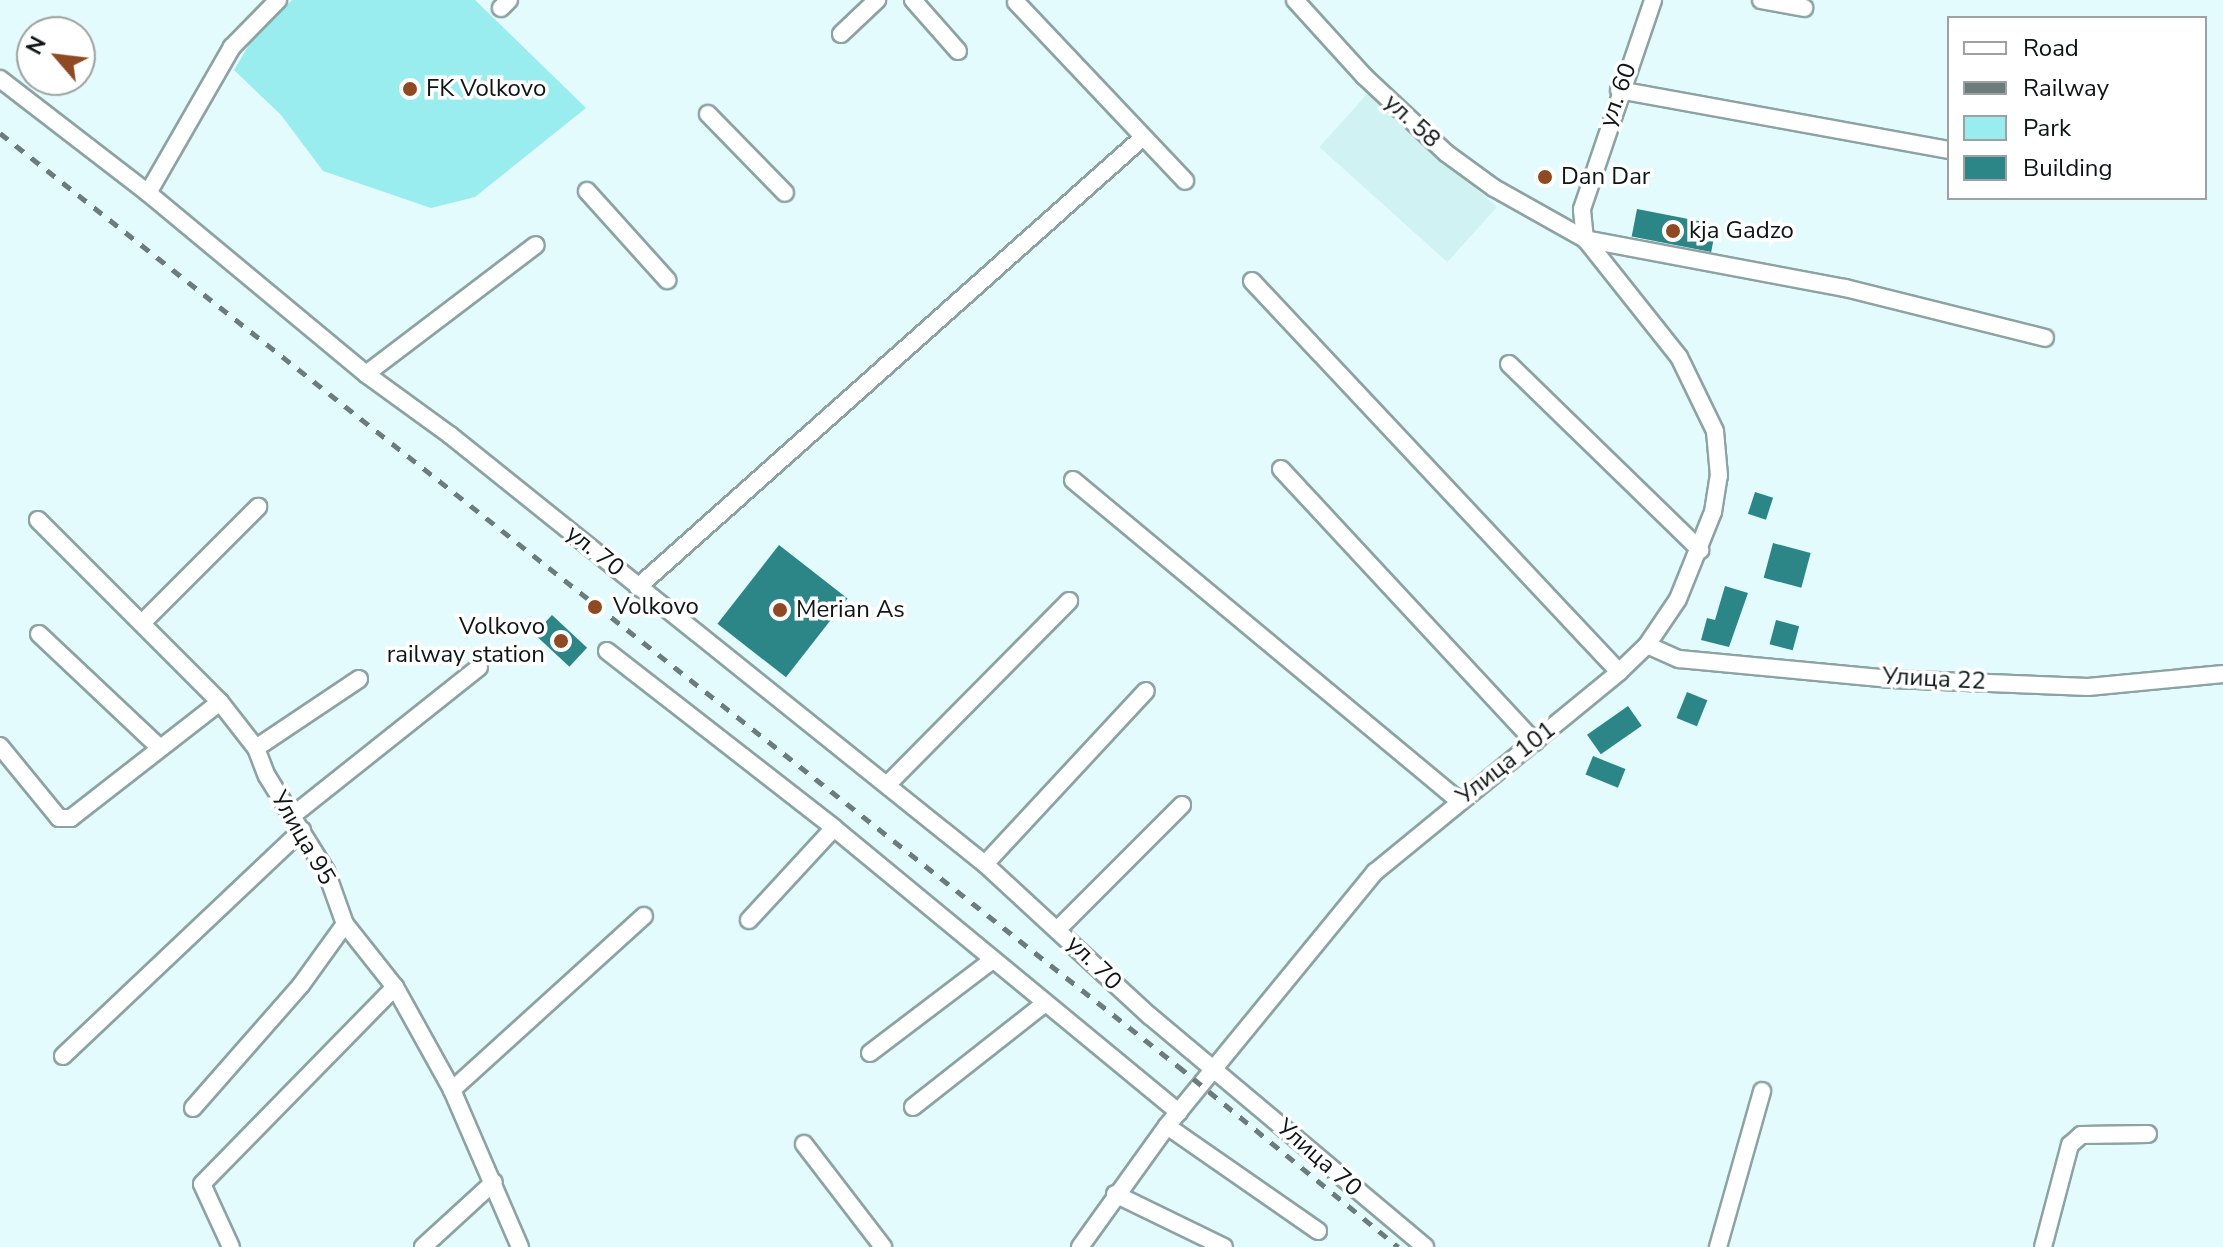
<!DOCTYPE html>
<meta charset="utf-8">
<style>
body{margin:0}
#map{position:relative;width:2223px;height:1247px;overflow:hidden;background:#e3fbfc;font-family:"Nunito Sans",sans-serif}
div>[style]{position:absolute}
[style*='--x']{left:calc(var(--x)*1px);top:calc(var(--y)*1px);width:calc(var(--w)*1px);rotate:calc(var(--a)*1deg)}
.built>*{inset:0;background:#d0f2f2;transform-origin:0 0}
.green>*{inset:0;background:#9aedee}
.building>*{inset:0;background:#2c8688;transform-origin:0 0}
.roads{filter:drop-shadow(2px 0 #8da3a3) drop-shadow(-2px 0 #8da3a3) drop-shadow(0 2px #8da3a3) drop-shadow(0 -2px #8da3a3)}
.street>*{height:16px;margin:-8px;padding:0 8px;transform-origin:8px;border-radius:8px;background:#fff}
.rail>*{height:5px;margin-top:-2.5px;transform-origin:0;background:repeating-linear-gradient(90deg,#6c7b7b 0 10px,transparent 0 20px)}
.dots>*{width:22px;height:22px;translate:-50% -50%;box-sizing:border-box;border:4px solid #fff;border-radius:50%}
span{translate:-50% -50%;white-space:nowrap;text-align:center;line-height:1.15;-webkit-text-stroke:7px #fff;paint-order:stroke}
.poi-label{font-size:24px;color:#0d1515}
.left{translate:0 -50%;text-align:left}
.right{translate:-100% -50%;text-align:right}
.street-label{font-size:24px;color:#0d1515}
.legend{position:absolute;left:1947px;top:16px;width:260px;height:184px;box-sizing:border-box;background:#fff;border:2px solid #9ea1a1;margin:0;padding:10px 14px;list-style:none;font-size:24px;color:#0d1515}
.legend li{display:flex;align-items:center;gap:16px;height:40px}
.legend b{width:40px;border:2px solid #9ea1a1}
.north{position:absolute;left:16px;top:16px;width:80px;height:80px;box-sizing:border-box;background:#fff;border:2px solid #9ea1a1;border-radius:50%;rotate:298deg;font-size:22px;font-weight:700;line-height:32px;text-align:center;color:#0d1515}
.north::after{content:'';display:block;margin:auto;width:28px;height:36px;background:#904a23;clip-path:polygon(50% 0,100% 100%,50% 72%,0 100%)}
</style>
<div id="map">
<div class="built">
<i style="left:1369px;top:92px;width:172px;height:74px;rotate:42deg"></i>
</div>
<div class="green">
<i style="clip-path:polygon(292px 0,475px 0,586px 108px,475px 197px,431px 208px,323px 171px,281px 115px,234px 70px,252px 40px)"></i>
</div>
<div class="building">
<i style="left:1637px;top:209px;width:81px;height:28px;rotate:11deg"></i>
<i style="left:1755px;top:492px;width:19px;height:23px;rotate:18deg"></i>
<i style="left:1773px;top:543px;width:39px;height:36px;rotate:15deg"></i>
<i style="left:779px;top:545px;width:87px;height:100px;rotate:38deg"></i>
<i style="clip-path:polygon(1725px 586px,1748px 593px,1729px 647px,1701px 640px,1707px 618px,1715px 620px)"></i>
<i style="left:552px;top:615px;width:48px;height:26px;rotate:43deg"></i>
<i style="left:1776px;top:620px;width:24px;height:25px;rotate:15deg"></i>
<i style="left:1687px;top:692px;width:22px;height:28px;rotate:22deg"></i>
<i style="left:1628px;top:706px;width:24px;height:50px;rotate:55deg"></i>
<i style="left:1593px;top:756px;width:35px;height:20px;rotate:22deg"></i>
</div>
<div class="roads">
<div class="street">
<i style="--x:278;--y:0;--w:66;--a:134.4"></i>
<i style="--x:232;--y:47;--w:168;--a:119.9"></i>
<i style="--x:148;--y:193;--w:283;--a:39.7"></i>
<i style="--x:366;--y:374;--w:104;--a:36"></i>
<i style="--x:450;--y:435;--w:686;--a:38.73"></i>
<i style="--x:985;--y:864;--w:224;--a:42.7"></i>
<i style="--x:1150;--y:1016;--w:359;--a:40"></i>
<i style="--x:913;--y:0;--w:68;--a:48.6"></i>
<i style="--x:1295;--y:0;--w:103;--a:47.8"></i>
<i style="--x:1364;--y:76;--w:112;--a:43.2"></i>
<i style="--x:1446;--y:153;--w:59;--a:36.1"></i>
<i style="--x:1494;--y:188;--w:104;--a:29.3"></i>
<i style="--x:1585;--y:239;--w:265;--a:10.7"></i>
<i style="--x:1845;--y:288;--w:206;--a:14"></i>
<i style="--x:1761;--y:0;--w:44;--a:10.5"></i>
<i style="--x:1016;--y:2;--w:246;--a:46.6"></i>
<i style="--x:501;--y:8;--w:11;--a:-45"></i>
<i style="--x:841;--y:34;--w:50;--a:-43.4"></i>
<i style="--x:0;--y:79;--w:187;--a:37.6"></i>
<i style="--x:1619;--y:90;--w:335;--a:10.3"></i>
<i style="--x:708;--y:114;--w:110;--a:45.7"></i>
<i style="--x:587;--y:191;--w:120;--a:48"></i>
<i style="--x:1252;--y:281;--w:536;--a:46.81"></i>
<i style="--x:1509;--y:364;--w:267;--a:44.2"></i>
<i style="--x:366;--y:374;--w:213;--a:-37.2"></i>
<i style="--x:1281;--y:469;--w:373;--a:47.1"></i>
<i style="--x:1073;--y:480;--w:501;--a:39.73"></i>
<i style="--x:38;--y:520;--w:257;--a:45"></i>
<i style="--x:220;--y:702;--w:58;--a:52"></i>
<i style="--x:256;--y:748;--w:30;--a:69"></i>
<i style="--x:267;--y:776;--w:112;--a:58.2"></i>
<i style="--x:326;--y:871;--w:56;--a:70.3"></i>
<i style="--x:345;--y:924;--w:80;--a:51.6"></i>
<i style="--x:395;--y:987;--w:118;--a:61"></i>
<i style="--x:452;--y:1090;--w:171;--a:66.6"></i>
<i style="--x:638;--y:587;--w:674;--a:-41.69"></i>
<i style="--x:143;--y:622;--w:163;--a:-45"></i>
<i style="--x:39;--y:634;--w:165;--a:43.3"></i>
<i style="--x:1647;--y:645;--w:35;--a:24"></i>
<i style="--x:1679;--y:659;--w:213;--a:5.4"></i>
<i style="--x:1891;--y:679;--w:197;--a:2.3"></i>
<i style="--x:2088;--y:687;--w:136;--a:-5.5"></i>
<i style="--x:607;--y:651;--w:288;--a:37.9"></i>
<i style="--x:834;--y:828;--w:447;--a:39.5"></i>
<i style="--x:0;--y:746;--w:93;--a:50.7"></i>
<i style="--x:59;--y:818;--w:12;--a:0"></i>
<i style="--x:71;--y:818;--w:189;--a:-37.9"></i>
<i style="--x:256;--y:748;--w:124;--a:-33.8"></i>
<i style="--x:887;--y:785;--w:259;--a:-45.3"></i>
<i style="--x:292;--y:816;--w:239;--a:-38.5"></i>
<i style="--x:985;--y:864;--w:236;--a:-47.1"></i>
<i style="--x:749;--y:920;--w:125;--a:-47.3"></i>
<i style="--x:1059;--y:928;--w:174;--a:-45"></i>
<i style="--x:870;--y:1053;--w:152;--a:-37.2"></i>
<i style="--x:63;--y:1056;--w:329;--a:-43.4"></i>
<i style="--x:452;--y:1090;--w:259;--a:-42.2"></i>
<i style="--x:913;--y:1107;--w:167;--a:-38.2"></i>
<i style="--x:193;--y:1108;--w:164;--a:-48.7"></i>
<i style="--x:301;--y:985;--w:75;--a:-54.2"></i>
<i style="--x:1167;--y:1126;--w:184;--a:34.8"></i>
<i style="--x:804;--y:1144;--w:130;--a:52.5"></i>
<i style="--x:1115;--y:1194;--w:121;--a:25.9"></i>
<i style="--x:231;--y:1247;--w:69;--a:-114.7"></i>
<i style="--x:202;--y:1184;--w:276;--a:-45.6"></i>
<i style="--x:423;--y:1247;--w:96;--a:-42.5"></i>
<i style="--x:1080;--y:1247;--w:149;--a:-54.3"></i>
<i style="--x:1167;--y:1126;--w:328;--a:-50.7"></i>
<i style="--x:1375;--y:872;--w:315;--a:-39.3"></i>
<i style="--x:1619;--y:672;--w:39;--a:-44"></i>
<i style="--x:1647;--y:645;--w:55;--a:-56"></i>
<i style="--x:1678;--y:599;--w:94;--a:-68.1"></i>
<i style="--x:1713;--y:512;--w:36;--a:-81"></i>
<i style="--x:1719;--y:476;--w:45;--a:-95.1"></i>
<i style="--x:1715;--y:431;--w:82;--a:-115.9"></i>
<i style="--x:1679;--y:357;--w:151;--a:-128.5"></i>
<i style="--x:1585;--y:239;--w:30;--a:-96"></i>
<i style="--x:1582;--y:209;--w:221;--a:-71.2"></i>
<i style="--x:1718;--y:1247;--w:162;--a:-74.2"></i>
<i style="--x:2043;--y:1247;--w:106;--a:-75.2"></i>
<i style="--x:2070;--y:1145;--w:15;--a:-42"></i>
<i style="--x:2081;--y:1135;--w:67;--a:-0.9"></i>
</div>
</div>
<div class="rail">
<i style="--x:0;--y:133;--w:1503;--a:38.38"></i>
<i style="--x:1178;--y:1066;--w:285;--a:39.4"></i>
</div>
<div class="dots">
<i style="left:410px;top:89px;background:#904a23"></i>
<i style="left:1545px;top:177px;background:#904a23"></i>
<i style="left:1673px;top:231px;background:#904a23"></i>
<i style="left:595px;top:607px;background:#904a23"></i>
<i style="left:780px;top:610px;background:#904a23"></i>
<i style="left:561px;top:641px;background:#904a23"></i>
</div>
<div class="poi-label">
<span class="left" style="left:426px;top:89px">FK Volkovo</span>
<span class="left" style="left:1561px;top:177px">Dan Dar</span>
<span class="left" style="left:1689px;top:231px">kja Gadzo</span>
<span class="left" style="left:613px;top:607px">Volkovo</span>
<span class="left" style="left:796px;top:610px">Merian As</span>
<span class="right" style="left:545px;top:641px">Volkovo<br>railway station</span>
</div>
<div class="street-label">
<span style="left:1618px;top:95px;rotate:-70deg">ул. 60</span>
<span style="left:1412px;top:121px;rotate:43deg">ул. 58</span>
<span style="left:595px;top:551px;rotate:39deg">ул. 70</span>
<span style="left:1934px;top:679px;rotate:3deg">Улица 22</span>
<span style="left:1506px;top:763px;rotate:-38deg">Улица 101</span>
<span style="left:303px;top:838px;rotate:60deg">Улица 95</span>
<span style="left:1094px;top:963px;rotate:45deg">ул. 70</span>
<span style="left:1319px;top:1158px;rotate:41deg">Улица 70</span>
</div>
<ul class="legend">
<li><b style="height:10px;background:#fff"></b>Road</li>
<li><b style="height:10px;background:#6c7b7b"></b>Railway</li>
<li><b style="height:22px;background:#9aedee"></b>Park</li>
<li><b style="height:22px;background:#2c8688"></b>Building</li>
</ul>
<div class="north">N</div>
</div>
